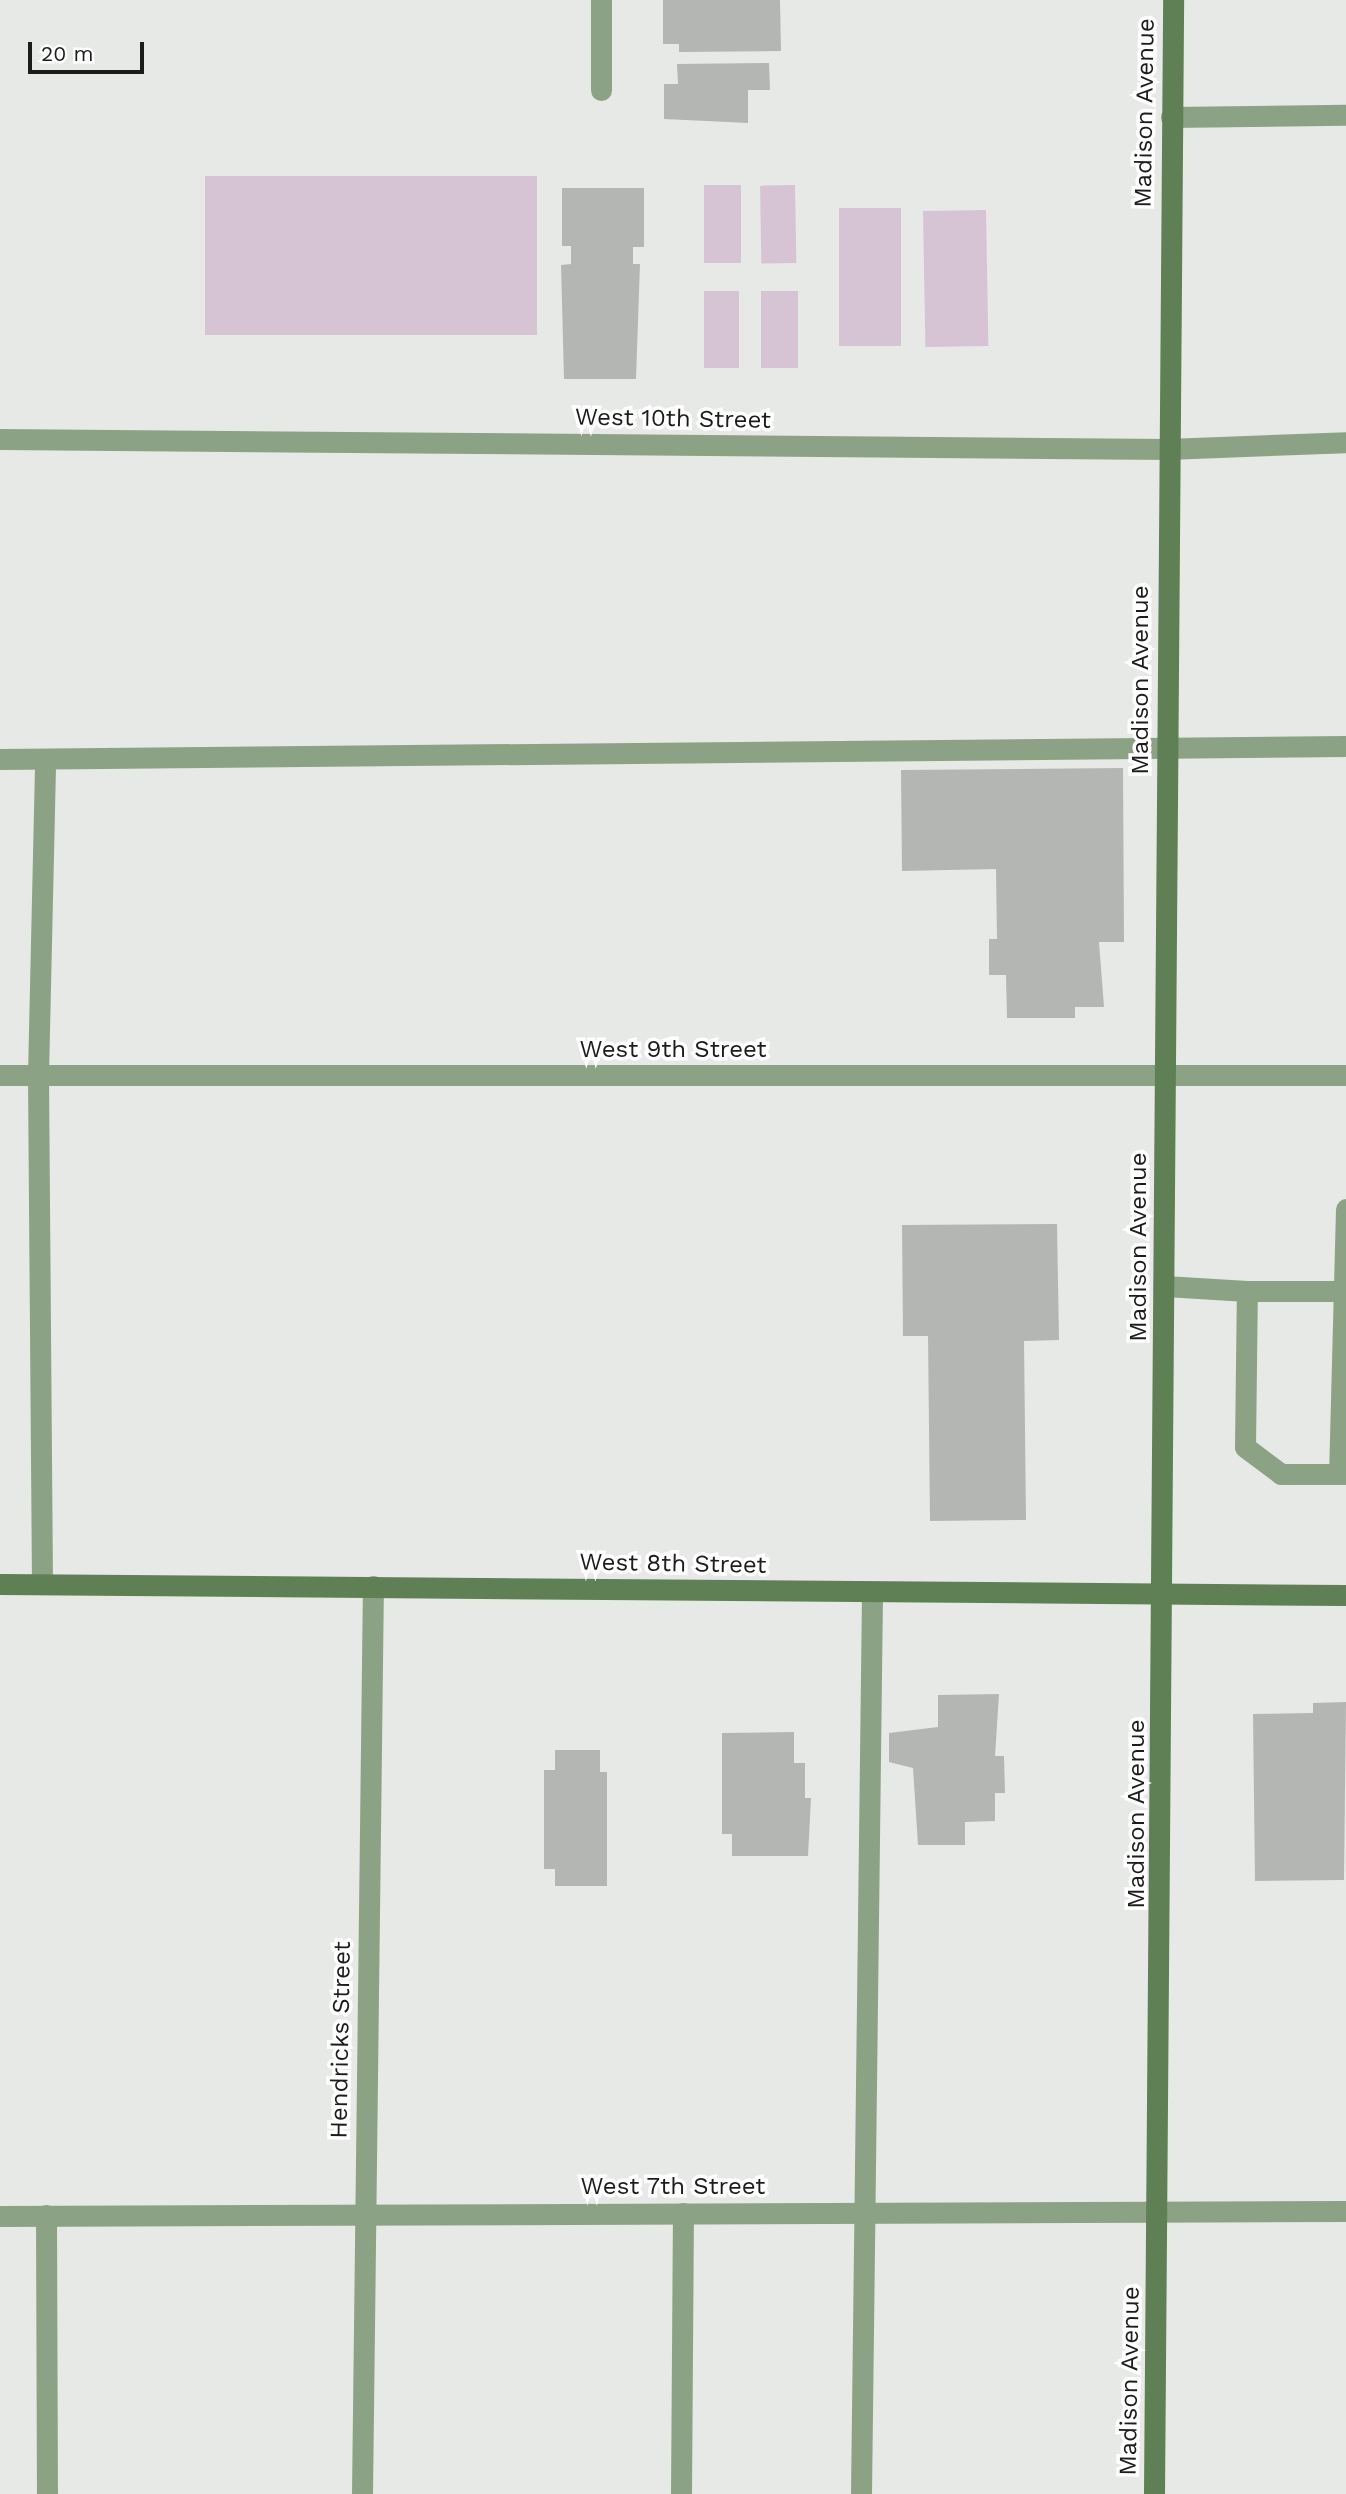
<!DOCTYPE html>
<style>
body{margin:0}
#map{position:relative;width:1346px;height:2494px;overflow:hidden;background:#e7e9e6;font-family:"Work Sans",sans-serif}
div>[style]{position:absolute}
[style*='--x']{left:calc(var(--x)*1px);top:calc(var(--y)*1px);width:calc(var(--w)*1px);rotate:calc(var(--a)*1deg)}
.green>*{inset:0;background:#d6c4d5;transform-origin:0 0}
.building>*{inset:0;background:#b4b6b3}
.lane>*{height:21px;margin:-10.5px;padding:0 10.5px;transform-origin:10.5px;border-radius:10.5px;background:#8ca285}
.street>*{height:21px;margin:-10.5px;padding:0 10.5px;transform-origin:10.5px;border-radius:10.5px;background:#8ca285}
.secondary>*{height:21px;margin:-10.5px;padding:0 10.5px;transform-origin:10.5px;border-radius:10.5px;background:#5f7f54}
span{translate:-50% -50%;white-space:nowrap;text-align:center;line-height:1.15;-webkit-text-stroke:7px #fff;paint-order:stroke}
.street-label{font-size:24px;color:#1b1c1b}
.scale{position:absolute;left:28px;top:42px;width:116px;height:32px;box-sizing:border-box;border:4px solid #1b1c1b;border-top:0;padding-left:9px;font-size:21px;line-height:24px;white-space:nowrap;color:#1b1c1b;-webkit-text-stroke:5px #fff;paint-order:stroke}
</style>
<div id="map">
<div class="green">
<i style="left:537px;top:176px;width:159px;height:332px;rotate:90deg"></i>
<i style="left:704px;top:185px;width:37px;height:78px"></i>
<i style="left:795px;top:185px;width:78px;height:35px;rotate:89deg"></i>
<i style="left:839px;top:208px;width:62px;height:138px"></i>
<i style="left:986px;top:210px;width:136px;height:63px;rotate:89deg"></i>
<i style="left:704px;top:291px;width:35px;height:77px"></i>
<i style="left:761px;top:291px;width:37px;height:77px"></i>
</div>
<div class="building">
<i style="clip-path:polygon(663px 0,780px 0,781px 51px,679px 52px,679px 44px,663px 44px)"></i>
<i style="clip-path:polygon(769px 63px,770px 90px,748px 90px,748px 123px,664px 119px,664px 84px,678px 84px,677px 64px)"></i>
<i style="clip-path:polygon(562px 188px,644px 188px,644px 247px,633px 247px,633px 264px,640px 264px,636px 379px,564px 379px,561px 265px,571px 264px,571px 246px,562px 246px)"></i>
<i style="clip-path:polygon(1123px 768px,1124px 942px,1099px 942px,1104px 1007px,1075px 1007px,1075px 1018px,1007px 1018px,1006px 975px,989px 975px,989px 939px,997px 939px,996px 869px,902px 871px,901px 770px)"></i>
<i style="clip-path:polygon(1057px 1224px,1059px 1340px,1024px 1341px,1026px 1520px,930px 1521px,928px 1336px,903px 1336px,902px 1225px)"></i>
<i style="clip-path:polygon(999px 1694px,995px 1756px,1004px 1756px,1005px 1793px,995px 1793px,995px 1821px,965px 1822px,965px 1845px,918px 1845px,913px 1768px,889px 1762px,889px 1733px,938px 1727px,938px 1695px)"></i>
<i style="clip-path:polygon(1346px 1702px,1344px 1880px,1255px 1881px,1253px 1714px,1313px 1713px,1313px 1703px)"></i>
<i style="clip-path:polygon(794px 1732px,794px 1763px,805px 1763px,805px 1798px,811px 1798px,808px 1856px,732px 1856px,732px 1834px,722px 1834px,722px 1733px)"></i>
<i style="clip-path:polygon(555px 1750px,600px 1750px,600px 1772px,607px 1772px,607px 1886px,555px 1886px,555px 1869px,544px 1869px,544px 1770px,555px 1770px)"></i>
</div>
<div class="lane">
<i style="--x:1171;--y:117;--w:175;--a:-0.7"></i>
<i style="--x:0;--y:759;--w:1346;--a:-0.55"></i>
<i style="--x:1346;--y:1209;--w:265;--a:91.5"></i>
<i style="--x:1339;--y:1474;--w:7;--a:0"></i>
<i style="--x:1165;--y:1286;--w:82;--a:3.5"></i>
<i style="--x:1339;--y:1474;--w:58;--a:180"></i>
<i style="--x:1281;--y:1474;--w:45;--a:-143.1"></i>
<i style="--x:1245;--y:1447;--w:156;--a:-89.3"></i>
<i style="--x:1247;--y:1291;--w:96;--a:0"></i>
<i style="--x:46;--y:2215;--w:279;--a:89.8"></i>
<i style="--x:681;--y:2494;--w:281;--a:-89.6"></i>
<i style="--x:861;--y:2494;--w:901;--a:-89.3"></i>
</div>
<div class="street">
<i style="--x:601;--y:90;--w:90;--a:-90"></i>
<i style="--x:0;--y:439;--w:1167;--a:0.49"></i>
<i style="--x:1167;--y:449;--w:179;--a:-2.2"></i>
<i style="--x:0;--y:1075;--w:1346;--a:0"></i>
<i style="--x:42;--y:1584;--w:509;--a:-90.45"></i>
<i style="--x:38;--y:1075;--w:316;--a:-88.7"></i>
<i style="--x:0;--y:2216;--w:1346;--a:-0.21"></i>
<i style="--x:362;--y:2494;--w:908;--a:-89.31"></i>
</div>
<div class="secondary">
<i style="--x:0;--y:1584;--w:1346;--a:0.47"></i>
<i style="--x:1154;--y:2494;--w:2494;--a:-89.56"></i>
</div>
<div class="street-label">
<span style="left:1145px;top:113px;rotate:-89deg">Madison Avenue</span>
<span style="left:673px;top:419px;rotate:1deg">West 10th Street</span>
<span style="left:1141px;top:680px;rotate:-90deg">Madison Avenue</span>
<span style="left:673px;top:1050px">West 9th Street</span>
<span style="left:1139px;top:1247px;rotate:-90deg">Madison Avenue</span>
<span style="left:673px;top:1564px;rotate:1deg">West 8th Street</span>
<span style="left:1137px;top:1814px;rotate:-90deg">Madison Avenue</span>
<span style="left:341px;top:2040px;rotate:-89deg">Hendricks Street</span>
<span style="left:673px;top:2187px">West 7th Street</span>
<span style="left:1130px;top:2381px;rotate:-89deg">Madison Avenue</span>
</div>
<div class="scale">20 m</div>
</div>
